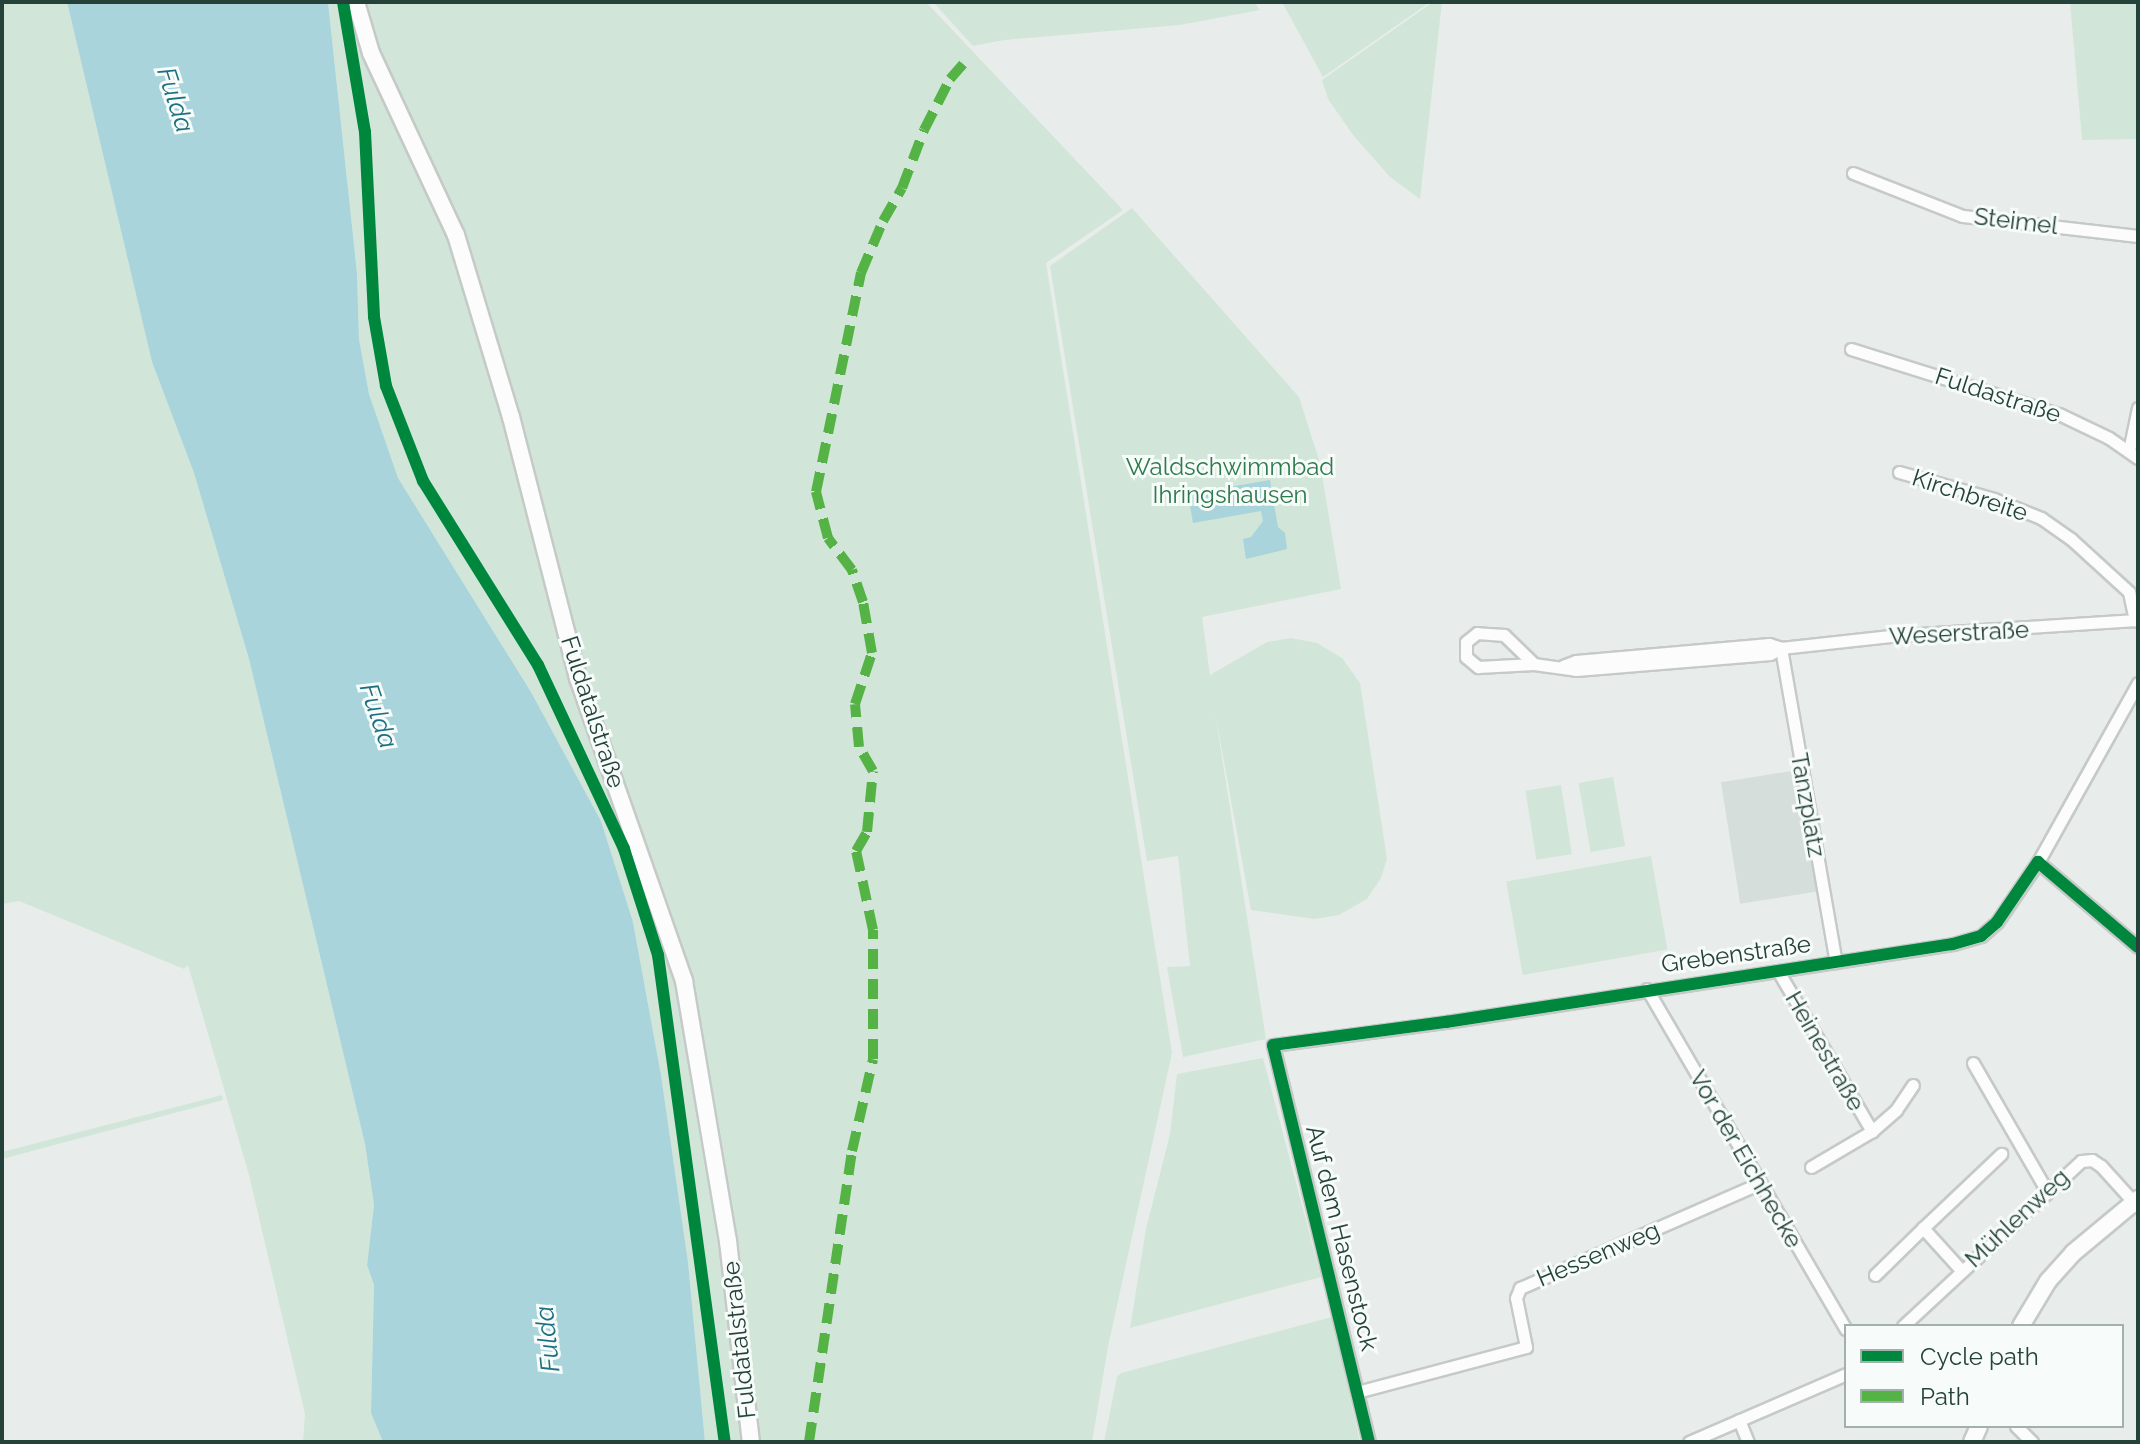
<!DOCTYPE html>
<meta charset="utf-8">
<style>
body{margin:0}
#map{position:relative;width:2140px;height:1444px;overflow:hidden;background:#e8edeb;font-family:Raleway,sans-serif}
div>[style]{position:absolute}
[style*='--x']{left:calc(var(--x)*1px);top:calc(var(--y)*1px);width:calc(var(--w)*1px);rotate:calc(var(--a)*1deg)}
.built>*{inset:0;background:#d6dedb;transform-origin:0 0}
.green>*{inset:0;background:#d1e6d8;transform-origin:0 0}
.water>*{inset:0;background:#a9d4db}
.roads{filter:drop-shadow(2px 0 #c5cac8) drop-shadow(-2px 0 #c5cac8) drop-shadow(0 2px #c5cac8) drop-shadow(0 -2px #c5cac8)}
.street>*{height:11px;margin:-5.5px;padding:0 5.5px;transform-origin:5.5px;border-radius:5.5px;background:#fcfcfc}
.secondary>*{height:16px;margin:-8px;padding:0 8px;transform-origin:8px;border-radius:8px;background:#fcfcfc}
.quiet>*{height:10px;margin-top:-5px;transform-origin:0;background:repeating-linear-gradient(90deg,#55b346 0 20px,transparent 0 30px)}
.cycleway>*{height:12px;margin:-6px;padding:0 6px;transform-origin:6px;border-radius:6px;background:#00873e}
span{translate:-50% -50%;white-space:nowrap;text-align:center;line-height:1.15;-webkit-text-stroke:6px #f7fbf9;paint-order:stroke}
.street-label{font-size:24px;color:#24423a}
.park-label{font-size:24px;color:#2d7a4b}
.water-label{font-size:26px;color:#1c6f80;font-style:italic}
.frame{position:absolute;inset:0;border:4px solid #24423a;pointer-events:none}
.legend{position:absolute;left:1844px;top:1324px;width:280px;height:104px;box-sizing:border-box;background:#f7fbf9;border:2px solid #a3b1ad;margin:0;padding:10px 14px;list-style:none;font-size:24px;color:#24423a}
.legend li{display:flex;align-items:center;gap:16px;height:40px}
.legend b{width:40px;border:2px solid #a3b1ad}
</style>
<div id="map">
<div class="built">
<i style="left:1798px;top:770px;width:123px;height:78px;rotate:81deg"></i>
</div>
<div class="green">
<i style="clip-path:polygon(2px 2px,67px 2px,152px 362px,194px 473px,249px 659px,365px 1144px,374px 1205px,367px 1265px,374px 1285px,371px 1413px,383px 1442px,303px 1442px,305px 1414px,249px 1175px,188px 965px,184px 969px,19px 901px,2px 904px)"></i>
<i style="clip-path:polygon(328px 2px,926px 2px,1123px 210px,1046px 263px,1172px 1053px,1108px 1347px,1092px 1442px,705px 1442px,688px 1262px,661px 1075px,633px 922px,601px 821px,531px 692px,398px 478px,369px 394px,359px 339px,357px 273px)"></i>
<i style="clip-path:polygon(933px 2px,1254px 2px,1260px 10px,1180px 25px,1004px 40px,973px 46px)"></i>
<i style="clip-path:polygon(1282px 2px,1430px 2px,1323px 77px)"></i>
<i style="clip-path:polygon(1433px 2px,1442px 2px,1420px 199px,1390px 177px,1353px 135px,1328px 99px,1322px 80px)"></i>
<i style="clip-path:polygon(2070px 2px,2138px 2px,2138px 139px,2082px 140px)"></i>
<i style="clip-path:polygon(1132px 208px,1299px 397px,1320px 463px,1341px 589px,1202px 617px,1210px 675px,1267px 642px,1291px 638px,1317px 643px,1342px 658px,1360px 683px,1387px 859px,1381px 878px,1367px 899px,1339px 915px,1315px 919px,1251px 910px,1215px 712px,1266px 1039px,1183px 1057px,1167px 967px,1190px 966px,1178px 856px,1147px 861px,1050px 266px)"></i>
<i style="left:1613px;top:777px;width:70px;height:35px;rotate:80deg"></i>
<i style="left:1561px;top:785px;width:70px;height:36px;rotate:81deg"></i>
<i style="left:1651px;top:856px;width:95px;height:147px;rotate:80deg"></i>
<i style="clip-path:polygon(1263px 1058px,1321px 1277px,1130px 1328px,1146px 1229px,1170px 1134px,1177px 1074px)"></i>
<i style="clip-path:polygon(222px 1095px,223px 1100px,2px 1159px,2px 1152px)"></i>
<i style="clip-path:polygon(1332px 1317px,1360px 1442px,1104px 1442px,1117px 1377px,1121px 1373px)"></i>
</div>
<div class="water">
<i style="clip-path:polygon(67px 2px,328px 2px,357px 273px,359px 339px,369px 394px,398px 478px,531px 692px,601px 821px,633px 922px,661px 1075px,688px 1262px,705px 1442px,383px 1442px,371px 1413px,374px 1285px,367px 1265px,374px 1205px,365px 1144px,249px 659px,194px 473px,152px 362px)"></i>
<i style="clip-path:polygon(1270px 480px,1278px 527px,1285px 533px,1287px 549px,1246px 559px,1243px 539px,1251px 537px,1263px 521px,1261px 511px,1193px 523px,1188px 494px)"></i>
</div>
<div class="roads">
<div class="street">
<i style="--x:1853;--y:173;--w:118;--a:21.4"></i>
<i style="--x:1963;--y:216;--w:176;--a:6.5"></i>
<i style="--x:1851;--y:349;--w:218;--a:17.4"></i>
<i style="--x:2059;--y:414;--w:55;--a:25.6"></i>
<i style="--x:2109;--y:438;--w:35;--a:35"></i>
<i style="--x:2129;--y:451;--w:44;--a:-78.2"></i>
<i style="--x:1899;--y:472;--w:99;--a:15.9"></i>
<i style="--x:1994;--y:499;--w:51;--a:22"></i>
<i style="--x:2041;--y:518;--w:37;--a:35"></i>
<i style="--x:2071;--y:539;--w:79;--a:42.4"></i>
<i style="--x:2129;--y:592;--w:29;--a:78"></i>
<i style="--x:1781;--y:648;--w:319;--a:80.1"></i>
<i style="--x:1534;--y:664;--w:42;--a:-136"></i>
<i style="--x:1504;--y:635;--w:27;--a:-176"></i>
<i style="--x:1477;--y:633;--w:14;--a:141"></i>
<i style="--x:1466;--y:642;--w:15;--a:90"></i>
<i style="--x:1466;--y:657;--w:16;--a:40"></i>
<i style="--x:1478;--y:667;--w:56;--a:-3.1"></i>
<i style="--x:1534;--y:664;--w:42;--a:8.1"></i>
<i style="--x:1576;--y:670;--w:195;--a:-4.7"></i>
<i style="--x:1770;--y:654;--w:13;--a:-29"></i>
<i style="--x:1563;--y:666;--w:14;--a:-21"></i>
<i style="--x:1576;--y:661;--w:194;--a:-5"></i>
<i style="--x:1769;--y:644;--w:13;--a:18"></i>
<i style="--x:1781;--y:648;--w:110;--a:-6.3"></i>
<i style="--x:1890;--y:636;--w:249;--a:-3.7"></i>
<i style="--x:2038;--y:862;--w:205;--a:-60.8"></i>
<i style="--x:1778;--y:971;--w:186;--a:59.6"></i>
<i style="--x:1647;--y:989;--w:394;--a:59.7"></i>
<i style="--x:1973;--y:1063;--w:148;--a:60"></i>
<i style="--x:1811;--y:1167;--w:71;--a:-30.5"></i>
<i style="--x:1872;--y:1131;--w:32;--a:-41"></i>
<i style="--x:1896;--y:1110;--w:30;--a:-56"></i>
<i style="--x:1961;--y:1270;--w:57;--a:-132.1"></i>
<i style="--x:1923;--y:1228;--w:108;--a:-43.5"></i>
<i style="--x:1875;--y:1275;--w:67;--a:-44.4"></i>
<i style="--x:1903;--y:1326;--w:243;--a:-42.8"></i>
<i style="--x:2081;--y:1161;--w:11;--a:-5"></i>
<i style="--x:2092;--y:1160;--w:11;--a:34"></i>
<i style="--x:2101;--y:1166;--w:55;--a:47.9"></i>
<i style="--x:1357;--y:1392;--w:175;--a:-14.9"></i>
<i style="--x:1526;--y:1347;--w:50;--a:-101.5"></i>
<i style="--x:1516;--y:1298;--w:11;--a:-68"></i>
<i style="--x:1520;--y:1288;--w:262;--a:-23.6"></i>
<i style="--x:1739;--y:1420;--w:24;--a:68"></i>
<i style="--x:2016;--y:1426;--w:23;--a:45"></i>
<i style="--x:1369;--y:1442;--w:408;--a:-103.6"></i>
<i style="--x:1273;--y:1045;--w:175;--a:-7.6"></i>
<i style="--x:1446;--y:1022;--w:513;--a:-8.75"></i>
<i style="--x:1953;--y:944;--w:29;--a:-16"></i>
<i style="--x:1981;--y:936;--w:21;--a:-41"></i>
<i style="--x:1997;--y:922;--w:73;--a:-55.7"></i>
<i style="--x:2038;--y:862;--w:131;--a:40.4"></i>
<i style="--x:1689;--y:1442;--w:171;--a:-23.4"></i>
</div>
<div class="secondary">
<i style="--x:356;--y:2;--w:53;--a:73.6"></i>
<i style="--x:371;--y:53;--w:201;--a:65"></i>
<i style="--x:456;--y:235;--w:190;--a:73.2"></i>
<i style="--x:511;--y:417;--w:269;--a:75.6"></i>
<i style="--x:578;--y:678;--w:321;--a:70.7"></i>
<i style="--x:684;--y:981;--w:264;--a:80.4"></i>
<i style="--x:728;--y:1241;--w:202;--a:83.5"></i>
<i style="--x:2021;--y:1326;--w:52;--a:-59"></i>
<i style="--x:2048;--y:1281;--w:38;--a:-48"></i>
<i style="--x:2073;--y:1253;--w:85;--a:-39.7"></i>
<i style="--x:1972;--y:1442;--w:17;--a:-66"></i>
</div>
</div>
<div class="quiet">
<i style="--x:809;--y:1442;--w:294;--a:-81.6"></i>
<i style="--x:852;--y:1151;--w:94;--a:-77.1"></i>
<i style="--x:873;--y:1059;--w:129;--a:-90"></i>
<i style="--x:873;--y:930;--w:81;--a:-102.1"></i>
<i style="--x:856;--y:851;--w:22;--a:-60"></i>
<i style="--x:867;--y:832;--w:61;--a:-84.4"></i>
<i style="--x:873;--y:771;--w:28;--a:-120"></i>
<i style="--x:859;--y:747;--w:43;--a:-95.3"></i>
<i style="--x:855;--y:704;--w:54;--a:-71.6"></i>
<i style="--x:872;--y:653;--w:52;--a:-100"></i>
<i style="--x:863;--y:602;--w:34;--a:-109"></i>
<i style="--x:852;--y:570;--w:40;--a:-127"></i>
<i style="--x:828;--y:538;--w:48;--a:-104.6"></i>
<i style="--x:816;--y:492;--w:224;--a:-78.4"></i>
<i style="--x:861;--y:273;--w:56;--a:-67.1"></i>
<i style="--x:883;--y:221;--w:38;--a:-60"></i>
<i style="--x:902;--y:188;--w:62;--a:-69.2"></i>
<i style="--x:924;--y:130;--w:57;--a:-63"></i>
<i style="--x:950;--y:79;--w:20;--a:-49"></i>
</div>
<div class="cycleway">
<i style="--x:343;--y:2;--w:132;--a:80.4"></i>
<i style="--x:365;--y:132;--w:185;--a:87.2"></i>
<i style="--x:374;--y:317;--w:70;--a:80.1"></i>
<i style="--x:386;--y:386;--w:102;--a:68.7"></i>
<i style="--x:423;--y:481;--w:217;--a:58"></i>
<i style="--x:538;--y:665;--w:203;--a:64.9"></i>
<i style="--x:624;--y:849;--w:111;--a:72.2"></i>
<i style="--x:658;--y:955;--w:492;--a:82.2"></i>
<i style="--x:1369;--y:1442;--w:408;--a:-103.6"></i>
<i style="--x:1273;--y:1045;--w:175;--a:-7.6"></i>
<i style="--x:1446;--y:1022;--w:513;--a:-8.75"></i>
<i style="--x:1953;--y:944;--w:29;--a:-16"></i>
<i style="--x:1981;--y:936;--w:21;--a:-41"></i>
<i style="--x:1997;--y:922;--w:73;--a:-55.7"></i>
<i style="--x:2038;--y:862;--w:131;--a:40.4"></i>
</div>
<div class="street-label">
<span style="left:2016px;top:221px;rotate:7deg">Steimel</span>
<span style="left:1998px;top:395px;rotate:18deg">Fuldastraße</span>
<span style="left:1970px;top:495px;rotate:18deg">Kirchbreite</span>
<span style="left:1959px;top:633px;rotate:-3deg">Weserstraße</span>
<span style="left:593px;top:712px;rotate:72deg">Fuldatalstraße</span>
<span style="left:1808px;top:805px;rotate:80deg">Tanzplatz</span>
<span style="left:1736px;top:954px;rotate:-8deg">Grebenstraße</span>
<span style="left:1825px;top:1051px;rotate:60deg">Heinestraße</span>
<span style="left:1746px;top:1159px;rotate:60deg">Vor der Eichhecke</span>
<span style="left:2017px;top:1218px;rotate:-43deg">Mühlenweg</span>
<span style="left:1342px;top:1238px;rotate:76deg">Auf dem Hasenstock</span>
<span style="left:1598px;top:1254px;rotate:-23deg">Hessenweg</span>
<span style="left:739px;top:1340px;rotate:-96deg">Fuldatalstraße</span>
</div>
<div class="park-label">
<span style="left:1230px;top:481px">Waldschwimmbad<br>Ihringshausen</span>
</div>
<div class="water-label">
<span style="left:175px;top:100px;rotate:72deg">Fulda</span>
<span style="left:378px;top:716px;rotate:71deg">Fulda</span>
<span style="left:548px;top:1339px;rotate:-96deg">Fulda</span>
</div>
<div class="frame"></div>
<ul class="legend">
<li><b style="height:10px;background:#00873e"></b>Cycle path</li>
<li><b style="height:10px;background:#55b346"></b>Path</li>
</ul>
</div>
